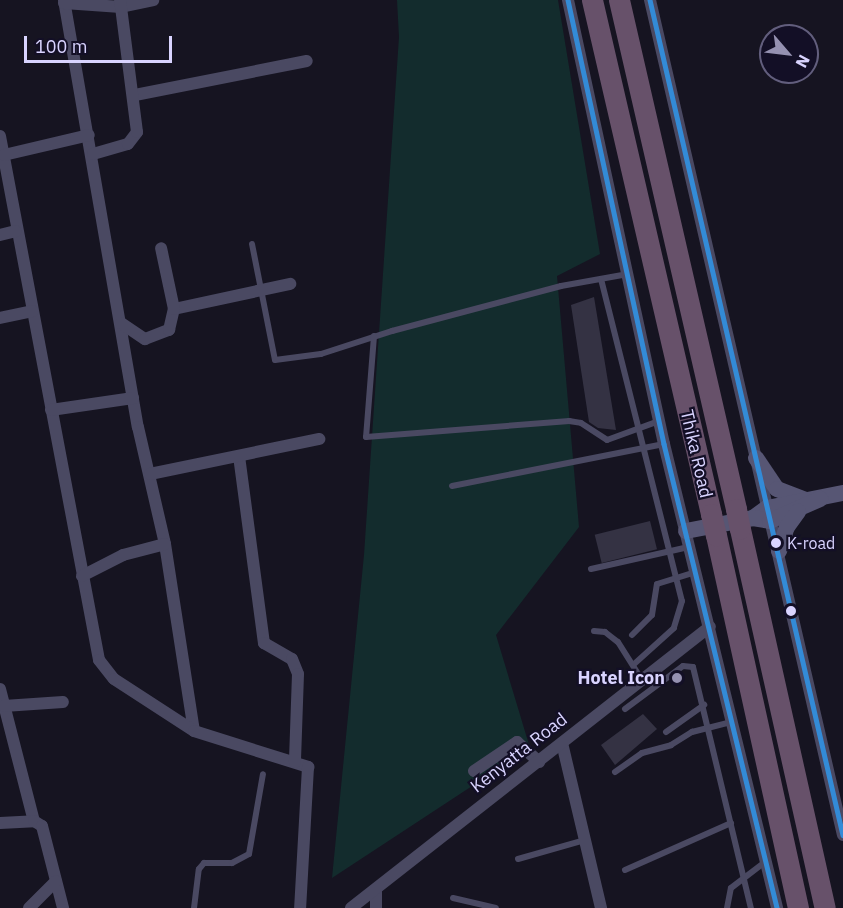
<!DOCTYPE html>
<style>
body{margin:0}
#map{position:relative;width:843px;height:908px;overflow:hidden;background:#161421;font-family:"IBM Plex Sans",sans-serif}
div>[style]{position:absolute}
[style*='--x']{left:calc(var(--x)*1px);top:calc(var(--y)*1px);width:calc(var(--w)*1px);rotate:calc(var(--a)*1deg)}
.green>*{inset:0;background:#132c2d}
.building>*{inset:0;background:#343243;transform-origin:0 0}
.lane>*{height:6px;margin:-3px;padding:0 3px;transform-origin:3px;border-radius:3px;background:#4a4962}
.street>*{height:12px;margin:-6px;padding:0 6px;transform-origin:6px;border-radius:6px;background:#4a4962}
.secondary>*{height:16px;margin:-8px;padding:0 8px;transform-origin:8px;border-radius:8px;background:#575674}
.highway>*{height:21px;margin:-10.5px;padding:0 10.5px;transform-origin:10.5px;border-radius:10.5px;background:#67516a}
.highway-bridge>*{height:21px;margin:-10.5px;padding:0 10.5px;transform-origin:10.5px;border-radius:10.5px;background:#67516a}
.bus-1>*{height:4.5px;margin:-2.25px;padding:0 2.25px;transform-origin:2.25px;border-radius:2.25px;background:#338bd7}
.dots>*{width:16px;height:16px;translate:-50% -50%;box-sizing:border-box;border:3px solid #130f26;border-radius:50%}
span{translate:-50% -50%;white-space:nowrap;text-align:center;line-height:1.15;-webkit-text-stroke:4.5px #130f26;paint-order:stroke}
.bus-label{font-size:16px;color:#d9d4ff}
.left{translate:0 -50%;text-align:left}
.street-label{font-size:18px;color:#d9d4ff}
.poi-label{font-size:18px;color:#d9d4ff;font-weight:700}
.right{translate:-100% -50%;text-align:right}
.north{position:absolute;left:759px;top:24px;width:60px;height:60px;box-sizing:border-box;background:#130f26;border:2px solid #625e7d;border-radius:50%;rotate:118deg;font-size:16px;font-weight:700;line-height:24px;text-align:center;color:#d9d4ff}
.north::after{content:'';display:block;margin:auto;width:21px;height:27px;background:#9591b1;clip-path:polygon(50% 0,100% 100%,50% 72%,0 100%)}
.scale{position:absolute;left:24px;top:36px;width:148px;height:27px;box-sizing:border-box;border:3px solid #d9d4ff;border-top:0;padding-left:8px;font-size:18px;line-height:21px;white-space:nowrap;color:#d9d4ff;-webkit-text-stroke:4px #130f26;paint-order:stroke}
</style>
<div id="map">
<div class="green">
<i style="clip-path:polygon(397px 0,558px 0,600px 254px,557px 276px,579px 527px,496px 635px,530px 748px,332px 878px,364px 555px,399px 37px)"></i>
</div>
<div class="building">
<i style="clip-path:polygon(594px 297px,616px 430px,598px 428px,589px 422px,571px 305px)"></i>
<i style="left:650px;top:521px;width:29px;height:57px;rotate:76deg"></i>
<i style="clip-path:polygon(643px 714px,657px 729px,615px 765px,601px 745px)"></i>
</div>
<div class="lane">
<i style="--x:252;--y:244;--w:118;--a:78.8"></i>
<i style="--x:275;--y:360;--w:46;--a:-7.4"></i>
<i style="--x:321;--y:354;--w:75;--a:-17.9"></i>
<i style="--x:392;--y:331;--w:175;--a:-14.9"></i>
<i style="--x:561;--y:286;--w:68;--a:-10.2"></i>
<i style="--x:601;--y:279;--w:332;--a:75.9"></i>
<i style="--x:682;--y:601;--w:28;--a:107"></i>
<i style="--x:674;--y:628;--w:55;--a:137.9"></i>
<i style="--x:374;--y:336;--w:101;--a:94.5"></i>
<i style="--x:366;--y:437;--w:204;--a:-4.5"></i>
<i style="--x:569;--y:421;--w:12;--a:9"></i>
<i style="--x:581;--y:423;--w:31;--a:33"></i>
<i style="--x:607;--y:440;--w:55;--a:-20.1"></i>
<i style="--x:452;--y:486;--w:216;--a:-11.2"></i>
<i style="--x:591;--y:569;--w:100;--a:-12.7"></i>
<i style="--x:594;--y:631;--w:11;--a:5"></i>
<i style="--x:605;--y:632;--w:16;--a:38"></i>
<i style="--x:618;--y:642;--w:45;--a:57.7"></i>
<i style="--x:632;--y:635;--w:28;--a:-45"></i>
<i style="--x:652;--y:615;--w:31;--a:-81"></i>
<i style="--x:657;--y:584;--w:41;--a:-17.1"></i>
<i style="--x:625;--y:709;--w:72;--a:-36.6"></i>
<i style="--x:683;--y:666;--w:10;--a:6"></i>
<i style="--x:693;--y:667;--w:248;--a:76.5"></i>
<i style="--x:666;--y:732;--w:47;--a:-35.4"></i>
<i style="--x:615;--y:772;--w:33;--a:-35"></i>
<i style="--x:642;--y:753;--w:30;--a:-15"></i>
<i style="--x:671;--y:745;--w:25;--a:-32"></i>
<i style="--x:692;--y:732;--w:40;--a:-14.4"></i>
<i style="--x:518;--y:859;--w:70;--a:-15.8"></i>
<i style="--x:625;--y:870;--w:116;--a:-23.9"></i>
<i style="--x:453;--y:898;--w:44;--a:13.1"></i>
<i style="--x:194;--y:908;--w:39;--a:-83"></i>
<i style="--x:199;--y:869;--w:8;--a:-50"></i>
<i style="--x:204;--y:863;--w:28;--a:0"></i>
<i style="--x:232;--y:863;--w:19;--a:-28"></i>
<i style="--x:249;--y:854;--w:81;--a:-80.1"></i>
<i style="--x:727;--y:908;--w:20;--a:-79"></i>
<i style="--x:731;--y:888;--w:43;--a:-37.4"></i>
</div>
<div class="street">
<i style="--x:64;--y:0;--w:433;--a:80.2"></i>
<i style="--x:138;--y:427;--w:120;--a:77"></i>
<i style="--x:165;--y:544;--w:189;--a:81.2"></i>
<i style="--x:568;--y:0;--w:454;--a:77.8"></i>
<i style="--x:664;--y:444;--w:478;--a:76.3"></i>
<i style="--x:650;--y:0;--w:857;--a:76.99"></i>
<i style="--x:64;--y:3;--w:57;--a:4"></i>
<i style="--x:121;--y:7;--w:33;--a:-12"></i>
<i style="--x:135;--y:95;--w:175;--a:-11.2"></i>
<i style="--x:0;--y:136;--w:533;--a:79.3"></i>
<i style="--x:99;--y:660;--w:24;--a:52"></i>
<i style="--x:114;--y:679;--w:95;--a:33"></i>
<i style="--x:194;--y:731;--w:120;--a:17.5"></i>
<i style="--x:308;--y:767;--w:141;--a:93.2"></i>
<i style="--x:93;--y:154;--w:36;--a:-16"></i>
<i style="--x:128;--y:144;--w:15;--a:-53"></i>
<i style="--x:137;--y:132;--w:133;--a:-97.3"></i>
<i style="--x:4;--y:155;--w:87;--a:-13.2"></i>
<i style="--x:0;--y:235;--w:16;--a:-14"></i>
<i style="--x:174;--y:309;--w:119;--a:-12.2"></i>
<i style="--x:0;--y:318;--w:33;--a:-12"></i>
<i style="--x:121;--y:323;--w:29;--a:34"></i>
<i style="--x:145;--y:339;--w:26;--a:-21"></i>
<i style="--x:169;--y:330;--w:22;--a:-77"></i>
<i style="--x:174;--y:309;--w:62;--a:-102"></i>
<i style="--x:51;--y:410;--w:83;--a:-8.3"></i>
<i style="--x:239;--y:456;--w:189;--a:82.4"></i>
<i style="--x:264;--y:643;--w:32;--a:30"></i>
<i style="--x:292;--y:659;--w:16;--a:68"></i>
<i style="--x:298;--y:674;--w:88;--a:92"></i>
<i style="--x:150;--y:474;--w:173;--a:-11.7"></i>
<i style="--x:82;--y:576;--w:46;--a:-27.1"></i>
<i style="--x:123;--y:555;--w:43;--a:-14.7"></i>
<i style="--x:0;--y:689;--w:136;--a:75.6"></i>
<i style="--x:4;--y:706;--w:59;--a:-3.9"></i>
<i style="--x:562;--y:743;--w:170;--a:76.7"></i>
<i style="--x:474;--y:771;--w:52;--a:-34"></i>
<i style="--x:517;--y:742;--w:30;--a:42"></i>
<i style="--x:0;--y:823;--w:34;--a:-3"></i>
<i style="--x:34;--y:821;--w:9;--a:32"></i>
<i style="--x:42;--y:826;--w:85;--a:75.6"></i>
<i style="--x:376;--y:891;--w:17;--a:90"></i>
<i style="--x:29;--y:908;--w:38;--a:-45"></i>
<i style="--x:351;--y:908;--w:456;--a:-38.1"></i>
</div>
<div class="secondary">
<i style="--x:756;--y:458;--w:37;--a:56"></i>
<i style="--x:777;--y:489;--w:30;--a:21"></i>
<i style="--x:753;--y:518;--w:17;--a:-36"></i>
<i style="--x:767;--y:508;--w:77;--a:-11.2"></i>
<i style="--x:686;--y:531;--w:68;--a:-11"></i>
<i style="--x:753;--y:518;--w:17;--a:10"></i>
<i style="--x:770;--y:521;--w:55;--a:-23.7"></i>
<i style="--x:779;--y:551;--w:25;--a:-72"></i>
<i style="--x:787;--y:527;--w:19;--a:-54"></i>
</div>
<div class="highway">
<i style="--x:592;--y:0;--w:528;--a:76.96"></i>
<i style="--x:619;--y:0;--w:522;--a:77.05"></i>
<i style="--x:740;--y:529;--w:388;--a:77.4"></i>
<i style="--x:716;--y:535;--w:382;--a:77.6"></i>
</div>
<div class="highway-bridge">
<i style="--x:736;--y:509;--w:20;--a:79"></i>
<i style="--x:711;--y:514;--w:22;--a:77"></i>
</div>
<div class="bus-1">
<i style="--x:568;--y:0;--w:454;--a:77.8"></i>
<i style="--x:664;--y:444;--w:478;--a:76.3"></i>
<i style="--x:650;--y:0;--w:857;--a:76.99"></i>
</div>
<div class="dots">
<i style="left:776px;top:543px;background:#d9d4ff"></i>
<i style="left:791px;top:611px;background:#d9d4ff"></i>
<i style="left:677px;top:678px;background:#9591b1"></i>
</div>
<div class="bus-label">
<span class="left" style="left:787px;top:543px">K-road</span>
</div>
<div class="street-label">
<span style="left:696px;top:454px;rotate:77deg">Thika Road</span>
<span style="left:519px;top:753px;rotate:-38deg">Kenyatta Road</span>
</div>
<div class="poi-label">
<span class="right" style="left:665px;top:678px">Hotel Icon</span>
</div>
<div class="north">N</div>
<div class="scale">100 m</div>
</div>
